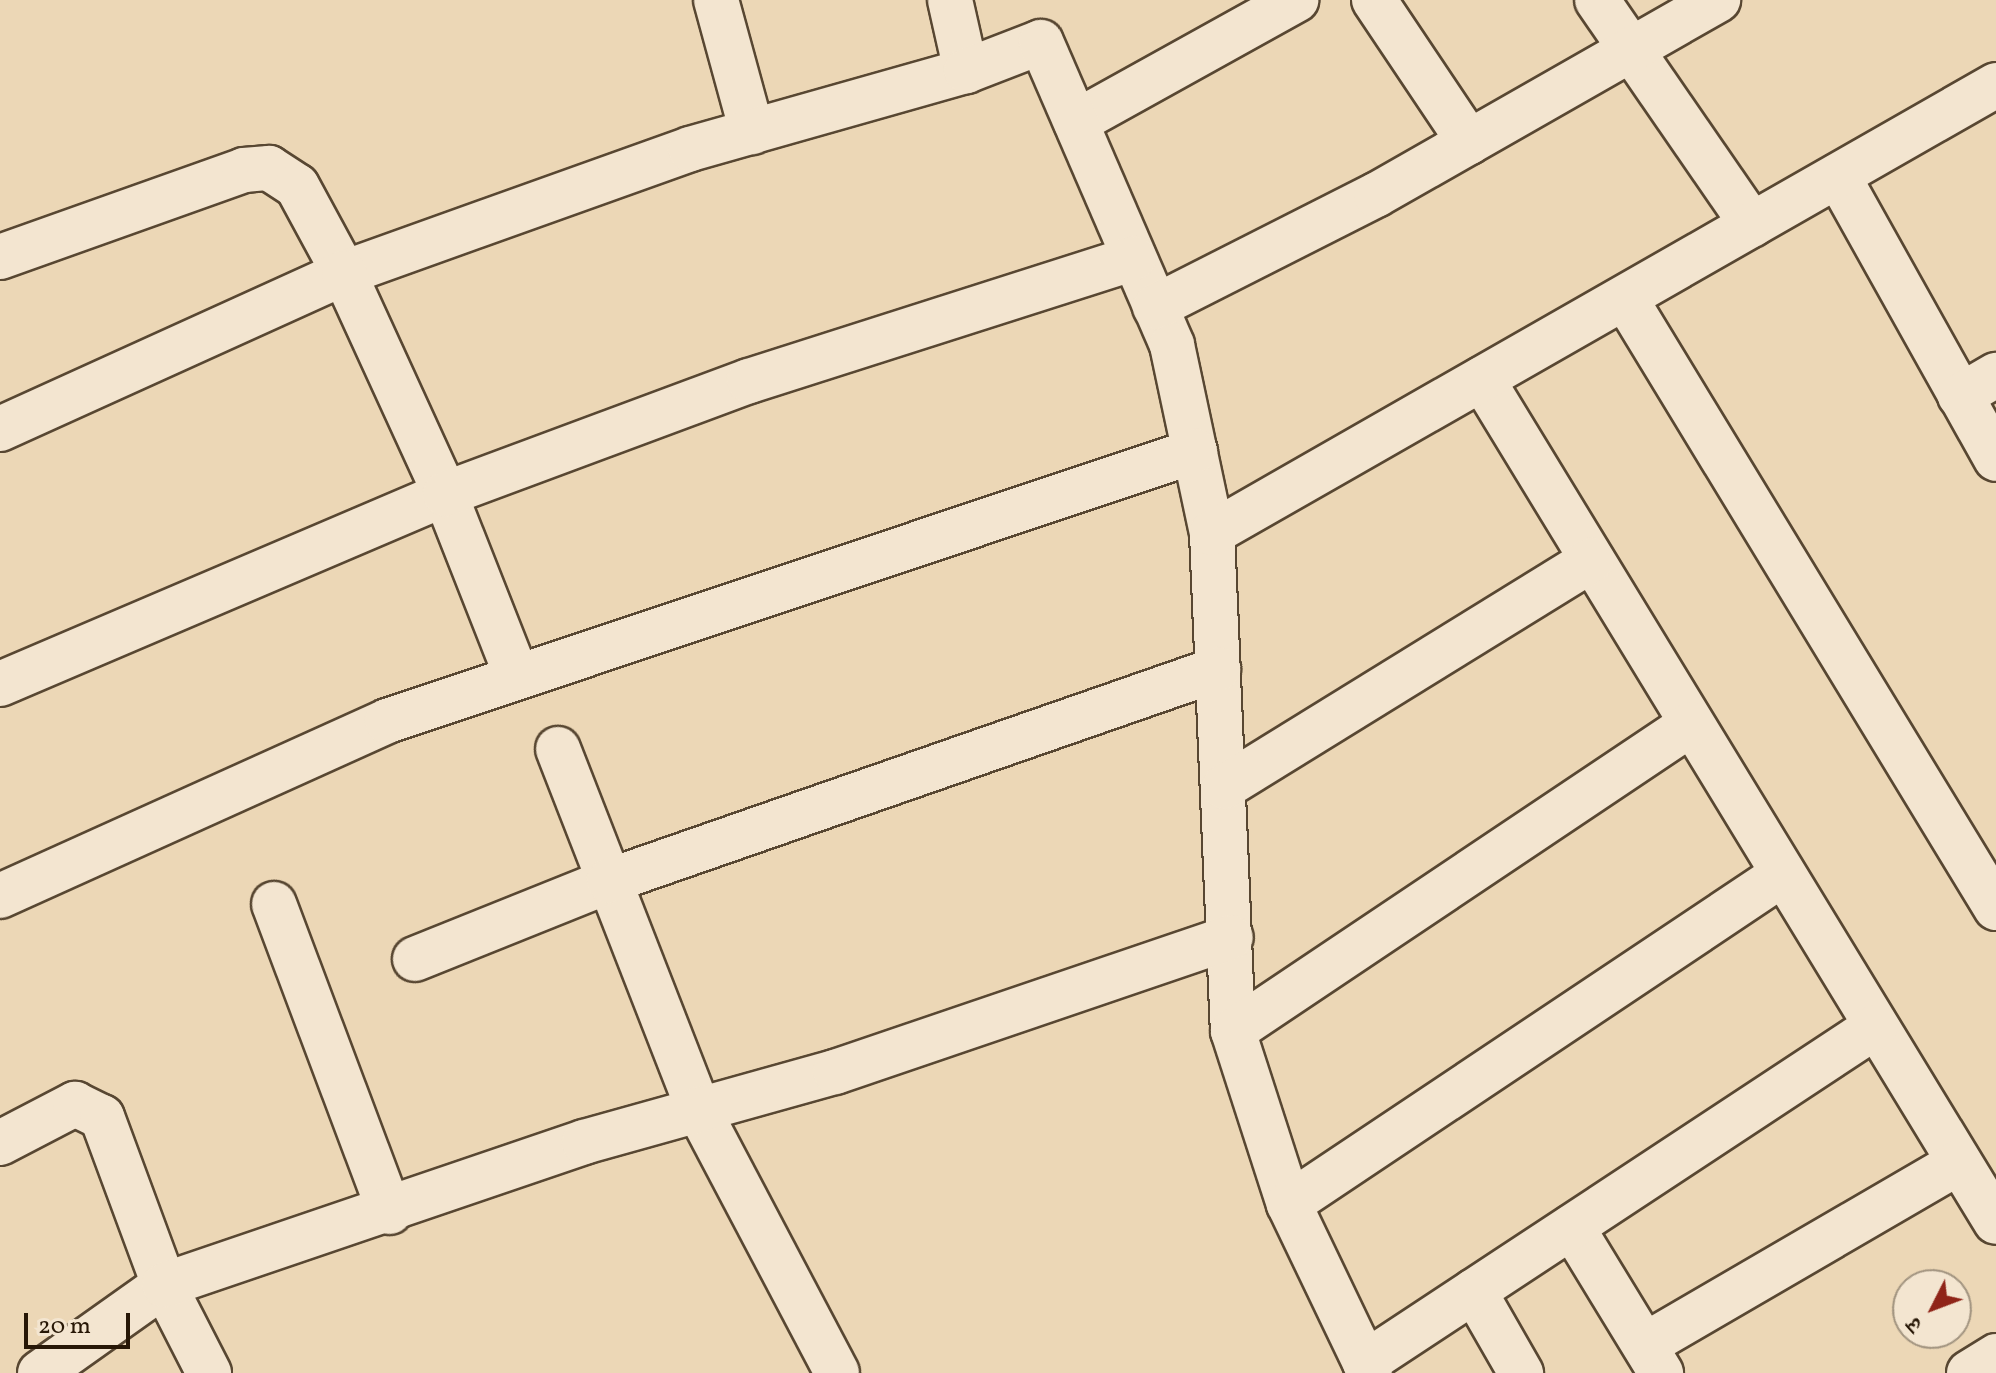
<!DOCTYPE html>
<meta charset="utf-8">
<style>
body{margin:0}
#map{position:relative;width:1996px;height:1373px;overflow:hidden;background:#ecd7b6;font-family:Vollkorn,"Noto Serif Devanagari",serif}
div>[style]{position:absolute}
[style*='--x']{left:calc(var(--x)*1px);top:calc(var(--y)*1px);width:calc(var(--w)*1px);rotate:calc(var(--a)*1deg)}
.roads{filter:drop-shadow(2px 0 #584732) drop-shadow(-2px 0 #584732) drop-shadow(0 2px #584732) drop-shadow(0 -2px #584732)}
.minor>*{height:44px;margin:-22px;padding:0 22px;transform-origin:22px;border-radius:22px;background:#f3e5d0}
span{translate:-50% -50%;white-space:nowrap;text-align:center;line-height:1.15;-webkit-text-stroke:7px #f3e5d0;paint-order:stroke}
.north{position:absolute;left:1892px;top:1269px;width:80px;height:80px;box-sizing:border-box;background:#f3e5d0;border:2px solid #a1937f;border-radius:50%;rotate:228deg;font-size:22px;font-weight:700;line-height:32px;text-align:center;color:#271706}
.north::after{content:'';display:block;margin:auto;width:28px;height:36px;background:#8f2418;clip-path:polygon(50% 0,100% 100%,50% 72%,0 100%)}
.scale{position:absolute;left:24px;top:1313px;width:106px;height:36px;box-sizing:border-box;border:4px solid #271706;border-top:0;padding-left:10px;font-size:24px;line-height:28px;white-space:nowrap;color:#271706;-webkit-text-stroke:6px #f3e5d0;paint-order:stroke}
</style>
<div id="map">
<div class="roads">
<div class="minor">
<i style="--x:716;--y:0;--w:137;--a:74.7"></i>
<i style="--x:950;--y:0;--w:73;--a:77.3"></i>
<i style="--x:1374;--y:0;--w:171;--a:56.2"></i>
<i style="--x:1597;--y:0;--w:273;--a:55.4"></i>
<i style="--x:1076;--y:122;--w:252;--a:-29"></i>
<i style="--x:1838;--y:176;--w:324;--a:60.8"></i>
<i style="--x:0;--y:257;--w:259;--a:-19.6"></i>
<i style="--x:244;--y:170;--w:25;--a:-5"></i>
<i style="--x:269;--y:168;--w:33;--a:33"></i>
<i style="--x:297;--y:186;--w:99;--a:61.6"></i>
<i style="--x:344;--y:273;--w:368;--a:-19.7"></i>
<i style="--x:690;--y:149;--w:287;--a:-15.8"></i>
<i style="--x:966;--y:71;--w:80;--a:-21.1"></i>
<i style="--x:1041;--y:42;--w:330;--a:66.6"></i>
<i style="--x:1172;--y:345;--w:192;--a:78"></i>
<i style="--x:1212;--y:533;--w:498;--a:87.6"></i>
<i style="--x:1233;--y:1031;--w:182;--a:72.1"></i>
<i style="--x:1289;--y:1204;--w:187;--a:64.4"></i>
<i style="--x:1625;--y:298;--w:714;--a:58.69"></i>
<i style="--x:1155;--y:307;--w:248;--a:-26.9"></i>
<i style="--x:1376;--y:195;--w:394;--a:-29.7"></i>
<i style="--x:1482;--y:379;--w:987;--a:58.63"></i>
<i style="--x:1960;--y:396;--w:42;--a:-30.3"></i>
<i style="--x:0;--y:429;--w:378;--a:-24.4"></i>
<i style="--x:344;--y:273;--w:243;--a:65.4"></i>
<i style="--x:445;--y:494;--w:193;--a:68.5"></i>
<i style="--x:1212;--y:533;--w:903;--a:-29.74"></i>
<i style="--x:0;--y:684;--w:484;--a:-23.1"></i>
<i style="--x:445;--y:494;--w:324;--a:-20.4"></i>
<i style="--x:749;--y:381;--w:404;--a:-17.7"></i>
<i style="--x:558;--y:749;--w:386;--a:68.7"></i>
<i style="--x:698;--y:1109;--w:298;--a:62.2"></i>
<i style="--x:1224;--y:787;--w:432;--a:-31.7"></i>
<i style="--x:0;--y:896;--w:425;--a:-24.3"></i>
<i style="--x:387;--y:721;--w:852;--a:-18.48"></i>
<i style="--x:274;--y:904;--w:329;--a:69.4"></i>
<i style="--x:415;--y:959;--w:209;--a:-21.9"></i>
<i style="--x:609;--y:881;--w:645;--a:-19.19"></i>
<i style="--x:1233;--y:1031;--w:551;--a:-33.83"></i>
<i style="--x:0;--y:1143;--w:85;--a:-27.5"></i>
<i style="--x:75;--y:1104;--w:30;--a:26"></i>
<i style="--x:102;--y:1117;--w:179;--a:69.7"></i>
<i style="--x:164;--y:1285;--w:99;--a:62.9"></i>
<i style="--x:1289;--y:1204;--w:594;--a:-33.74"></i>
<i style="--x:1572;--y:1227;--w:171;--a:58.6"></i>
<i style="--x:1474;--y:1291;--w:95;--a:60.2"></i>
<i style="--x:1645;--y:1345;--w:363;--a:-30.2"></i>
<i style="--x:1365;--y:1363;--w:611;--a:-33.38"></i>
<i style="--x:40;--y:1373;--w:152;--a:-35.4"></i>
<i style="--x:164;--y:1285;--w:444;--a:-18.8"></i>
<i style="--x:584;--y:1142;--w:261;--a:-15.6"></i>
<i style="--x:835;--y:1072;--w:418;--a:-18.8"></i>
<i style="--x:1969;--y:1373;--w:32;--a:-32"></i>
</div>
</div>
<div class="north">उ</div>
<div class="scale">20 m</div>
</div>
